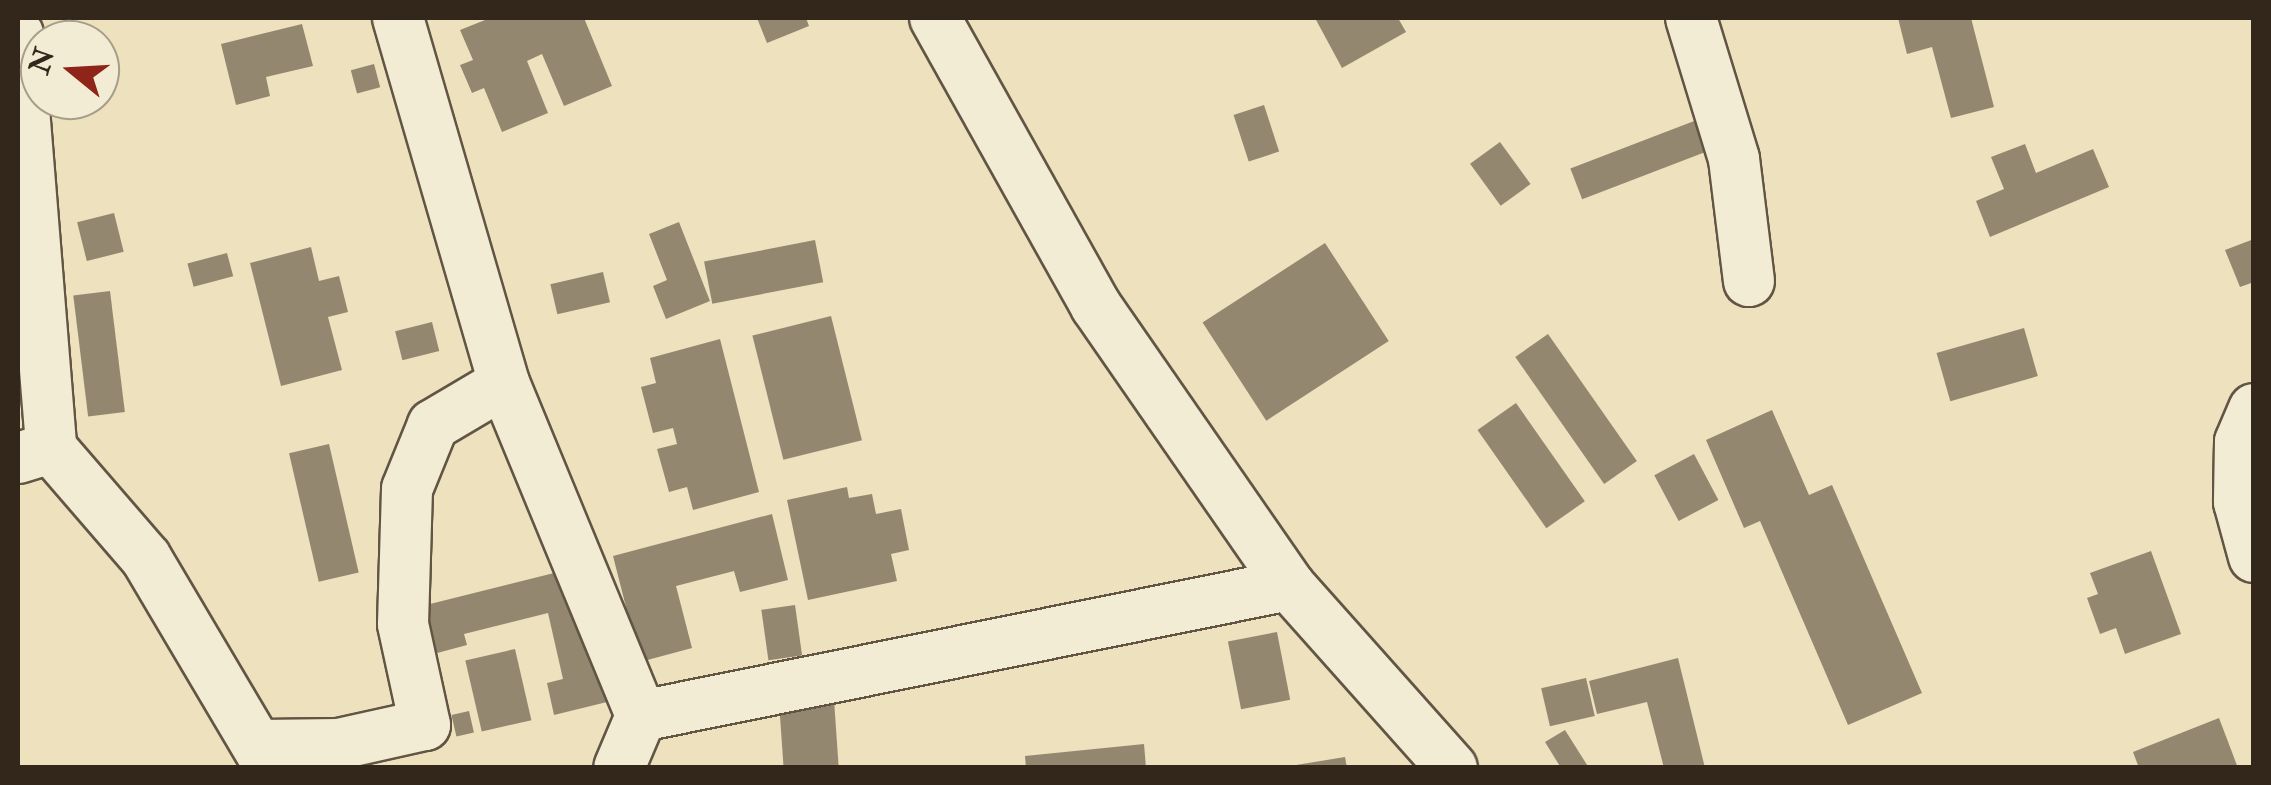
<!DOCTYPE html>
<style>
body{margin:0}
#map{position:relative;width:2271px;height:785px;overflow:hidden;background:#ede1be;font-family:"IM FELL Double Pica",serif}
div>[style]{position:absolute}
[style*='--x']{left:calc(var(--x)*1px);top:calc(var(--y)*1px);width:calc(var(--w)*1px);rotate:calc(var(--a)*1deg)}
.building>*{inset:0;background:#948770;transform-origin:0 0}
.roads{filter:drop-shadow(2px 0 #625544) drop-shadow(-2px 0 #625544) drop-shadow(0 2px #625544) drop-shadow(0 -2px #625544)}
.minor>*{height:50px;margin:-25px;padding:0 25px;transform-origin:25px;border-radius:25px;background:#f3ecd5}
span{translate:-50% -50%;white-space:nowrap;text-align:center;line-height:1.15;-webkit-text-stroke:9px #f3ecd5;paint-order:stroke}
.frame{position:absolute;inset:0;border:20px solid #33261b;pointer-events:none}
.north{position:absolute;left:20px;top:20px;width:100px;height:100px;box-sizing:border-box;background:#f3ecd5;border:2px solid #a69d8b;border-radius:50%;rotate:288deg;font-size:28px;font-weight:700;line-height:40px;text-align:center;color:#33261b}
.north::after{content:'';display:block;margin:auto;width:35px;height:45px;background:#8f2418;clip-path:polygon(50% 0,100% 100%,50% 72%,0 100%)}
</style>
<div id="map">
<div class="building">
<i style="clip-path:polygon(490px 18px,584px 18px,612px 86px,564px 106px,542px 54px,527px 61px,548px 113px,502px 132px,484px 88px,472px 93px,460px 65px,473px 60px,460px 30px)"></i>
<i style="clip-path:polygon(757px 18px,806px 18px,809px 26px,767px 43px)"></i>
<i style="clip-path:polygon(1315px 18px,1398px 18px,1406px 32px,1342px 68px)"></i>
<i style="clip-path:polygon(1898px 18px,1971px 18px,1994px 107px,1951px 118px,1932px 47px,1907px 54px)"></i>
<i style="clip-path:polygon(302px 24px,313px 66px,266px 77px,270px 96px,236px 105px,221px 44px)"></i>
<i style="left:374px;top:64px;width:24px;height:24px;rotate:75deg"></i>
<i style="left:1264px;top:105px;width:49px;height:32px;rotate:72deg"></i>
<i style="left:1702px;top:118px;width:33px;height:141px;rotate:69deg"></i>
<i style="left:1500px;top:142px;width:52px;height:37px;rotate:54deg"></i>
<i style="clip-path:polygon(2025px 144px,2036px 173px,2093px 149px,2109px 187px,1990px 237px,1976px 201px,2004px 189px,1991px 157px)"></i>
<i style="left:114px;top:213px;width:40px;height:38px;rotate:76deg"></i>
<i style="clip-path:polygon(679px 222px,710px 301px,666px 319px,653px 286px,667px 280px,649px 234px)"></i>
<i style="clip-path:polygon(2254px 239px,2254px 282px,2240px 287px,2225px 250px)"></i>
<i style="left:815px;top:240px;width:43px;height:113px;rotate:79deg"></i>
<i style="left:1325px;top:243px;width:117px;height:146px;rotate:57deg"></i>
<i style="clip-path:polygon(311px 247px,319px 281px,339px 276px,348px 312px,328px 317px,342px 370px,281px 386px,250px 263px)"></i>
<i style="left:227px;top:253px;width:24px;height:41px;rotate:75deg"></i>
<i style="left:603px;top:272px;width:31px;height:54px;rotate:77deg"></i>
<i style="left:110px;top:291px;width:122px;height:37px;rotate:83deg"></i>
<i style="left:831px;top:316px;width:128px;height:81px;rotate:76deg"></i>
<i style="left:432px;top:322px;width:30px;height:38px;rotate:76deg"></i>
<i style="left:2024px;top:328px;width:50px;height:91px;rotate:74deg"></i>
<i style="left:1548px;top:334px;width:155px;height:40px;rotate:55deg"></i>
<i style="clip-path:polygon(720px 339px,759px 492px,693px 510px,687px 487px,669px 492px,657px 449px,677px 444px,673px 428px,653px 433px,641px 387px,656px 383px,650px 358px)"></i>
<i style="left:1516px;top:403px;width:120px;height:47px;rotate:55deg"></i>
<i style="clip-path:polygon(1772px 410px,1809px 495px,1832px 485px,1922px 693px,1848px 725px,1760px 521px,1744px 528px,1706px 440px)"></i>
<i style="left:329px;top:444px;width:132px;height:41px;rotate:77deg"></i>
<i style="left:1694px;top:454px;width:52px;height:45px;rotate:62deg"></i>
<i style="clip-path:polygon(847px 487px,849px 498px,872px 494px,876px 514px,901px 509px,909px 550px,891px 554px,897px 581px,808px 600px,787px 500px)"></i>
<i style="clip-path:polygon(772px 514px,788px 580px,740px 592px,734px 571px,676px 586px,692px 648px,640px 662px,613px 556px)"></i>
<i style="clip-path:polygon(2151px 551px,2181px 634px,2125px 654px,2116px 628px,2100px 634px,2087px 598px,2098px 594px,2090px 573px)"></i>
<i style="clip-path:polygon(574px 568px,607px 702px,554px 715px,547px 683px,563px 679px,548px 613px,464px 634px,467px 645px,426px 656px,414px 608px)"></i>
<i style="left:795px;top:605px;width:51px;height:34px;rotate:82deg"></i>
<i style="left:1277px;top:632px;width:69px;height:50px;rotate:79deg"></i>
<i style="left:515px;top:649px;width:73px;height:51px;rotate:77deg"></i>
<i style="clip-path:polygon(1678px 658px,1705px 768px,1664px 768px,1647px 702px,1597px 714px,1589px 681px)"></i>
<i style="left:1586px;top:678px;width:39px;height:46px;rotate:77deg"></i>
<i style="left:834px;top:700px;width:68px;height:55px;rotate:86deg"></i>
<i style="left:469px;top:711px;width:22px;height:18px;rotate:77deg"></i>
<i style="clip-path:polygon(2219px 718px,2238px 768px,2139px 768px,2133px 752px)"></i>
<i style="clip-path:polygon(1565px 730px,1589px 768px,1561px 768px,1545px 742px)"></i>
<i style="clip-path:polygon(1144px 744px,1146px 768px,1026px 768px,1025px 756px)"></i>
<i style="clip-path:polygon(1345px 757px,1347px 768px,1297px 768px,1296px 765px)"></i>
</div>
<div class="roads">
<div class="minor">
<i style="--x:398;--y:18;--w:380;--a:73.8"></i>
<i style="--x:504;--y:383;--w:360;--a:67.6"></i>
<i style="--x:641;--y:716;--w:56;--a:112.9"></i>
<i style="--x:935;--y:18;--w:330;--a:60.8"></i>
<i style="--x:1096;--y:306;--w:339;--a:55.3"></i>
<i style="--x:1289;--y:585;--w:245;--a:48.3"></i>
<i style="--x:1691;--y:18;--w:147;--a:73"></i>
<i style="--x:1734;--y:159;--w:123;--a:83"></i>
<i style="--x:18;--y:34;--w:415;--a:85.4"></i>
<i style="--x:2254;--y:409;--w:36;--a:113"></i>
<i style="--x:2240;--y:442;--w:60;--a:91"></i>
<i style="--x:2239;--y:502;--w:57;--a:74.7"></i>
<i style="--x:18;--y:458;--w:34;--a:-17"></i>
<i style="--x:51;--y:448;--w:145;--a:49.2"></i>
<i style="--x:146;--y:558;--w:244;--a:59.4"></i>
<i style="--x:641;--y:716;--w:661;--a:-11.43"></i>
<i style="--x:261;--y:745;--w:78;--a:-0.7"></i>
<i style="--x:339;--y:744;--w:88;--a:-12.5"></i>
<i style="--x:425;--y:725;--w:103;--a:-102.3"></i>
<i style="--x:403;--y:624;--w:135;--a:-88.3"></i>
<i style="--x:407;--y:489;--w:69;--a:-67.9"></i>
<i style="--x:433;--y:425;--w:82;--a:-30.6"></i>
</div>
</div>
<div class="frame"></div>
<div class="north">N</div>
</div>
